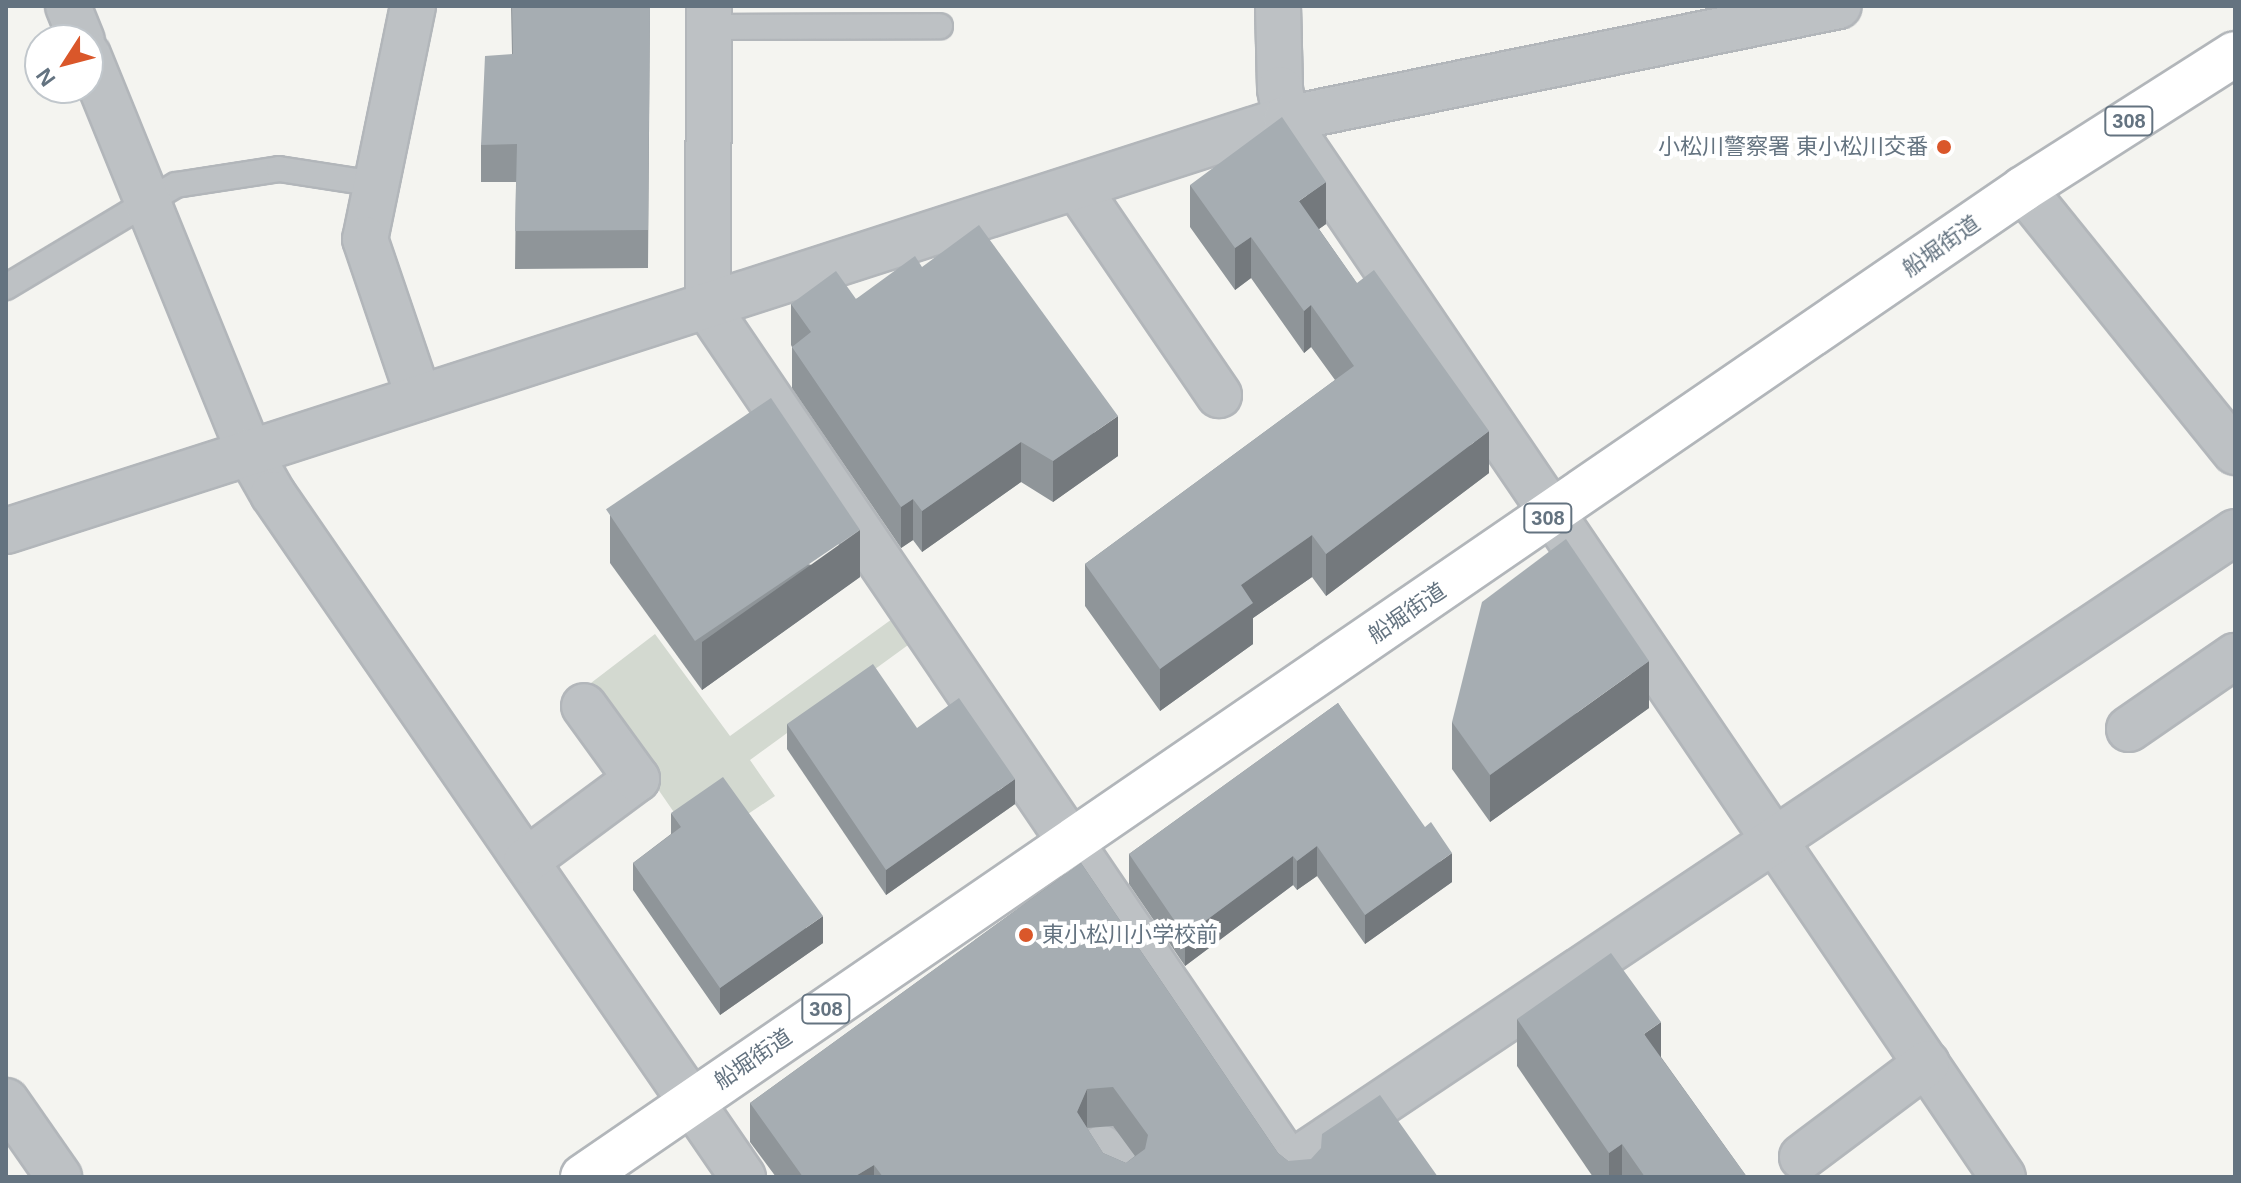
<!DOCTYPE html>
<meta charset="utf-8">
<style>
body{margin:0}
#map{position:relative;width:2241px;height:1183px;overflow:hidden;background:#f4f4f0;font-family:Helvetica,"Noto Sans JP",sans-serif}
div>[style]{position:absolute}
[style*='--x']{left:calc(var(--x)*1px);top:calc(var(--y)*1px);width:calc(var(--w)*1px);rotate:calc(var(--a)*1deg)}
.green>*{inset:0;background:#d3d9d0}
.roads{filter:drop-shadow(2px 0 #b2b6ba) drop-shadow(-2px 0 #b2b6ba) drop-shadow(0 2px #b2b6ba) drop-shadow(0 -2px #b2b6ba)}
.service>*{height:24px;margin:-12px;padding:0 12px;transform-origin:12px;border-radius:12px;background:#bdc1c4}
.minor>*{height:44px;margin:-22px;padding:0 22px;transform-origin:22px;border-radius:22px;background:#bdc1c4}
.primary>*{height:44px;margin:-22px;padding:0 22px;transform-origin:22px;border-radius:22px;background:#fff}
.wall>*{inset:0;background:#8f9599}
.shaded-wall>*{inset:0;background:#74797d}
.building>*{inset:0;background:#a6adb2;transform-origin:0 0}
.dots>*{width:22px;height:22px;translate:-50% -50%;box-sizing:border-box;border:4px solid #fff;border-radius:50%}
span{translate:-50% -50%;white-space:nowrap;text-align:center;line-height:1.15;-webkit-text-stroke:8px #fff;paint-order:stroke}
.shield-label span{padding:2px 6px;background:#fff;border:2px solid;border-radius:6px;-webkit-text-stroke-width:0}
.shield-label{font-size:20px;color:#647380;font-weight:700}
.poi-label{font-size:22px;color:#647380}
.right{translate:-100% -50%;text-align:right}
.left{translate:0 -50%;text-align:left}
.street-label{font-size:22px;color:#647380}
.frame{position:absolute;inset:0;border:8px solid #647380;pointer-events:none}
.north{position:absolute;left:24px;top:24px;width:80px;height:80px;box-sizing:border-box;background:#fff;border:2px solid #c1c7cc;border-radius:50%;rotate:234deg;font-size:22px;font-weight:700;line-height:32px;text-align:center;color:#647380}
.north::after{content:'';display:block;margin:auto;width:28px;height:36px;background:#da572a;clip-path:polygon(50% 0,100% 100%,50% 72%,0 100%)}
</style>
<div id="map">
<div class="green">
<i style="clip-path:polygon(899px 614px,915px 640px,750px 760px,775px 796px,742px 818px,682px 824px,587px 686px,655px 634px,730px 736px)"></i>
</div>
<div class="roads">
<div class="service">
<i style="--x:709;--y:27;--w:231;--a:-0.2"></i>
<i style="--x:6;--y:287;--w:198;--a:-31"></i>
<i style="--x:176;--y:185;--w:104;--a:-8.8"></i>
<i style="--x:279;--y:169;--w:98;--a:8.8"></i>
</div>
<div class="minor">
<i style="--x:68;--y:6;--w:37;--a:68"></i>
<i style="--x:413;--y:6;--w:238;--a:101.6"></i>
<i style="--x:365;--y:239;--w:168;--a:71.2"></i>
<i style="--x:709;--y:6;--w:302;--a:90.2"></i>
<i style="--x:708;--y:308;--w:1050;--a:55.83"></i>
<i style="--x:1278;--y:6;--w:83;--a:88.6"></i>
<i style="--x:1280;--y:89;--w:31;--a:79"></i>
<i style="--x:1286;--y:119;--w:32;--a:58"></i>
<i style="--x:1303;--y:146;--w:1246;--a:55.83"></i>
<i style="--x:88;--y:55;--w:428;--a:67.9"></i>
<i style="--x:249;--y:452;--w:48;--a:60.3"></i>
<i style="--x:273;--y:494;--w:829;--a:55.47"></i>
<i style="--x:1077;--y:187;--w:252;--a:55.7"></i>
<i style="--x:2023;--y:189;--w:338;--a:51.1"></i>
<i style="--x:6;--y:531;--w:1345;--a:-17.84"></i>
<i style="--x:1286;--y:119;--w:564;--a:-11.55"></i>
<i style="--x:2129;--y:729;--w:129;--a:-34.6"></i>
<i style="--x:526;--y:861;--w:138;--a:-36.5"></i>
<i style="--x:637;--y:779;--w:90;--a:-126"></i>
<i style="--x:6;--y:1101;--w:93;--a:55.1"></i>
<i style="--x:1102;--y:1148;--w:36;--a:54"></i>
<i style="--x:1802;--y:1157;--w:156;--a:-36.9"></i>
<i style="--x:1290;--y:1164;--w:1137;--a:-33.77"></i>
</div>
<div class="primary">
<i style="--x:583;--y:1177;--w:1746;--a:-34.45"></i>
<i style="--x:2023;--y:189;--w:251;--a:-32.5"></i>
</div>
</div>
<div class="wall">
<i style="clip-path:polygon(511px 6px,650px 6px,648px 268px,515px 269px,516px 182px,481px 182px,481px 145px,512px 54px)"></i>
<i style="clip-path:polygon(1190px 185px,1326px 224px,1319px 229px,1489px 473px,1326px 596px,1312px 577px,1253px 618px,1253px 644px,1160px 711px,1085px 606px,1085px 564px,1335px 380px,1311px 347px,1304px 353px,1251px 278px,1235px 290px,1190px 227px)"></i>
<i style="clip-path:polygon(922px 267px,1118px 456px,1053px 502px,1021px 482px,922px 552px,913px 540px,901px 548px,792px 388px,792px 347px,791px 345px,791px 304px,856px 299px)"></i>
<i style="clip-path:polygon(610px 515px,860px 577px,702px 690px,610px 563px)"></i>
<i style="clip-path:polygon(1338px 703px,1452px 882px,1365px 944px,1317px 876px,1297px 890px,1293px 885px,1185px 966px,1129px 884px,1129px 854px)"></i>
<i style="clip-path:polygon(1649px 708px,1490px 822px,1452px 769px,1452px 722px)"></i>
<i style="clip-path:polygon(787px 724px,917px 728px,1015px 804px,886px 895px,787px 749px)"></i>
<i style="clip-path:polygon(671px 813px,823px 943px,720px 1015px,633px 890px,633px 863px,671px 834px)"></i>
<i style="clip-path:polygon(evenodd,1081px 863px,1278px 1153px,1288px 1161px,1438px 1177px,776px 1177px,750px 1142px,750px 1103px,1081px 863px,1113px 1126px,1135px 1156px,1126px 1163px,1103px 1153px,1087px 1128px,1113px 1126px)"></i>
<i style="clip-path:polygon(1517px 1019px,1661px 1057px,1747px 1177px,1593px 1177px,1517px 1066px)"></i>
</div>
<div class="shaded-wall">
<i style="clip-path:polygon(1326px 182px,1326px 224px,1299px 243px,1299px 201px)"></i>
<i style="clip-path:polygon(1251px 237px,1251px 278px,1235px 290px,1235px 248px)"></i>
<i style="clip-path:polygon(1311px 305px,1311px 347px,1304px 353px,1304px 311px)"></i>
<i style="clip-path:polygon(1118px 416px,1118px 456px,1053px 502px,1053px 461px)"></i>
<i style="clip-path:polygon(1489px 431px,1489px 473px,1326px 596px,1326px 554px)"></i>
<i style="clip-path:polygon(1021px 442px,1021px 482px,922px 552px,922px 511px)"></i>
<i style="clip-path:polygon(913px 499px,913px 540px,901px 548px,901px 507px)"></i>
<i style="clip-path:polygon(860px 530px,860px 577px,702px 690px,702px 642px)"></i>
<i style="clip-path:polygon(1312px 535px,1312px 577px,1253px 618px,1253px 644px,1160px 711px,1160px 669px,1241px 585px)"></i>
<i style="clip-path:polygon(1649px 661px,1649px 708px,1490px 822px,1490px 775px)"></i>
<i style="clip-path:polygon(1015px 779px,1015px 804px,886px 895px,886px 870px)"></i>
<i style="clip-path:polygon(1317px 846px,1317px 876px,1297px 890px,1297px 861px)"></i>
<i style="clip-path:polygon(1452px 853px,1452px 882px,1365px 944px,1365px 915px)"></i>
<i style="clip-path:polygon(1293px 856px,1293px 885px,1185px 966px,1185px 936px)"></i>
<i style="clip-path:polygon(823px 916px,823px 943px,720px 1015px,720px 988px)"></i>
<i style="clip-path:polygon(1661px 1022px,1661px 1070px,1644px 1034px)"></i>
<i style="clip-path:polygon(1087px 1089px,1087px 1128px,1077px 1112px)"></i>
<i style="clip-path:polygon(1622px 1144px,1622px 1177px,1609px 1177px,1609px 1153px)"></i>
<i style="clip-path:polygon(874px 1165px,874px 1177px,854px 1177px)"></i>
</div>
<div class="building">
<i style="clip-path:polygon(512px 6px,650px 6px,648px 230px,515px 231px,517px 144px,481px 145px,485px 56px,513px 54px)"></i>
<i style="clip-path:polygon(1282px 117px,1326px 182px,1299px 201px,1357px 283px,1374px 270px,1489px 431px,1326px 554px,1312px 535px,1241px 585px,1253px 603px,1160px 669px,1085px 564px,1354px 366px,1311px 305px,1304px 311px,1251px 237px,1235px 248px,1190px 185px)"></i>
<i style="clip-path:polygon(979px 225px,1118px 416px,1053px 461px,1021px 442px,922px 511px,913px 499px,901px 507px,792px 347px,811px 332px,791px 304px,836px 271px,856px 299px,915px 256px,922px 267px)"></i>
<i style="left:771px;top:398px;width:159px;height:199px;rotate:56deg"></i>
<i style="clip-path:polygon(1566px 539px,1649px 661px,1490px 775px,1452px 722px,1482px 602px)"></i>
<i style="clip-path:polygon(873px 664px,917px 728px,959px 698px,1015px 779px,886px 870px,787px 724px)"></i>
<i style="clip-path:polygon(1338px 703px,1425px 827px,1431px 822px,1452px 853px,1365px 915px,1317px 846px,1297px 861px,1293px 856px,1185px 936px,1129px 854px)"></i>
<i style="clip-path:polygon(723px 777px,823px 916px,720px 988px,633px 863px,681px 827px,671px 813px)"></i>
<i style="clip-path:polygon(evenodd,1081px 863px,1278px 1153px,1288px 1161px,1311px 1159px,1321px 1148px,1322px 1134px,1380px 1095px,1438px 1177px,883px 1177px,874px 1165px,854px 1177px,803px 1177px,750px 1103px,1081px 863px,1113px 1087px,1148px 1135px,1145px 1149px,1126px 1163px,1103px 1153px,1077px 1112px,1087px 1089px,1113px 1087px)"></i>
<i style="clip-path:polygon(1611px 953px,1661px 1022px,1644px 1034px,1747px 1177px,1645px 1177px,1622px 1144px,1609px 1153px,1517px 1019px)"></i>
</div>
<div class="dots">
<i style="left:1944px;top:147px;background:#da572a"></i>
<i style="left:1026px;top:935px;background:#da572a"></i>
</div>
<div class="shield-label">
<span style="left:2129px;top:121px">308</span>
<span style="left:1548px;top:518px">308</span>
<span style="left:826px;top:1009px">308</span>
</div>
<div class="poi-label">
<span class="right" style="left:1928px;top:147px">小松川警察署 東小松川交番</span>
<span class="left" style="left:1042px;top:935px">東小松川小学校前</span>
</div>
<div class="street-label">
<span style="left:1941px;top:246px;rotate:-35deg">船堀街道</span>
<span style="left:1407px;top:613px;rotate:-34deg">船堀街道</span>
<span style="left:753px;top:1059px;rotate:-34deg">船堀街道</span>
</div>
<div class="frame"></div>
<div class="north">N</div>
</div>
